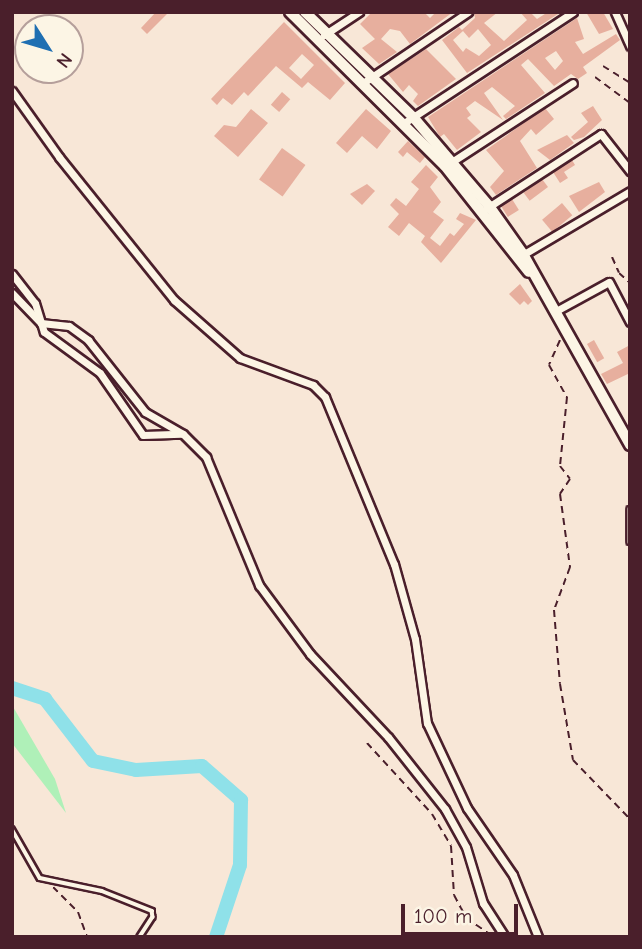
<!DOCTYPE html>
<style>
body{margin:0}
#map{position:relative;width:642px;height:949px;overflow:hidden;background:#f8e7d7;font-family:"Comic Neue",sans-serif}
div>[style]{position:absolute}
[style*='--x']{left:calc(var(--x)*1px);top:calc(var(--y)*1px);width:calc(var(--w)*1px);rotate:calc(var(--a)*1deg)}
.green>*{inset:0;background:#aff0b8}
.river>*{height:14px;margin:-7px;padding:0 7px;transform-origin:7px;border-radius:7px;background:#8fe1e9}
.building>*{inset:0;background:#e7af9e;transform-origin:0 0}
.path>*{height:2px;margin-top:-1px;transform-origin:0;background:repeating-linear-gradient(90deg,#4a1f2b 0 7px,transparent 0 12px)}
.roads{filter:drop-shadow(2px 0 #4a1f2b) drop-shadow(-2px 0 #4a1f2b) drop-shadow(0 2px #4a1f2b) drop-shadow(0 -2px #4a1f2b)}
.service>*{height:3.5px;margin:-1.75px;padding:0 1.75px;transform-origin:1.75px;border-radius:1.75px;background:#fcf5e5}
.minor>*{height:7px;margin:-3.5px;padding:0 3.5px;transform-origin:3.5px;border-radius:3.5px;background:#fcf5e5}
.secondary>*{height:10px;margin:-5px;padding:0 5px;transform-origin:5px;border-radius:5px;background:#fcf5e5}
span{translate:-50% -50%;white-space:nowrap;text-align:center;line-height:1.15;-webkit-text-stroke:5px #fcf5e5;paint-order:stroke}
.frame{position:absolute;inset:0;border:14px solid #4a1f2b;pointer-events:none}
.north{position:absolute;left:14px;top:14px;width:70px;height:70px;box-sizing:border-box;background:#fcf5e5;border:2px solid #b59f9b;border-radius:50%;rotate:127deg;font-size:19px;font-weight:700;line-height:28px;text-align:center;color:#4a1f2b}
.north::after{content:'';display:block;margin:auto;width:24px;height:32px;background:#1f6fb2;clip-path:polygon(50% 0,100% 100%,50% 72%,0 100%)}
.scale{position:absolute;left:401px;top:904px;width:117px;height:32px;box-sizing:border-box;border:4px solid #4a1f2b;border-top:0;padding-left:9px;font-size:21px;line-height:24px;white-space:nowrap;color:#4a1f2b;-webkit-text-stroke:5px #fcf5e5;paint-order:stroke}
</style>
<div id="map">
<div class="green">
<i style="clip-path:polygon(12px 705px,55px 779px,66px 813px,12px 743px)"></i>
</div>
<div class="river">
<i style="--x:12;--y:688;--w:35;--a:18"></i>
<i style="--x:45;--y:699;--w:78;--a:52.3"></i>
<i style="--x:93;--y:761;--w:44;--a:11.8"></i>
<i style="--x:136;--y:770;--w:66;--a:-3.5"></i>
<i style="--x:202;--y:766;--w:52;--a:41.1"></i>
<i style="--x:241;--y:800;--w:65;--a:90.9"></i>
<i style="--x:240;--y:865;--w:76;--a:108.4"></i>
</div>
<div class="building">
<i style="clip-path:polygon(156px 12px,169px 12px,147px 34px,141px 28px)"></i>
<i style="clip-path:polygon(372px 12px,424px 12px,430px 18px,436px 12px,453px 12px,410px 44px,400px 31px,390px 29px,381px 39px,397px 52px,379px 64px,362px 48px,375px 39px,360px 24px)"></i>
<i style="clip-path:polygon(evenodd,474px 12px,498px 12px,484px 23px,504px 41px,527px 20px,520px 12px,530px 12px,537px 19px,548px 12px,561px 12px,467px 73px,442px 40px,459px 27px,462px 30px,475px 18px,474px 12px,478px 29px,491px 45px,479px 56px,466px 48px,463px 52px,453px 40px,463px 31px,469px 38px,478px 29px)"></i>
<i style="clip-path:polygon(586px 12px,603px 12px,613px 29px,599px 34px)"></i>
<i style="clip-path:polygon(evenodd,577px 18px,584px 39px,575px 42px,583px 54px,616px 34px,620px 40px,583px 67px,587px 73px,578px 79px,571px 74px,554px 86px,528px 59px,521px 65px,545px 93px,506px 119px,503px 116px,515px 106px,492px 87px,484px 93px,503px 120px,475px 101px,466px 108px,471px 115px,467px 118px,481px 132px,457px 150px,444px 134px,440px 137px,428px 117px,577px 18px,556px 51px,563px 61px,555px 70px,545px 58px,556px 51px)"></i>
<i style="clip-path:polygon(evenodd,284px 22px,345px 83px,330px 100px,308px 82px,302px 88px,276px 66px,248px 96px,244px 92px,232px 105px,223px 98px,217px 105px,211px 99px,284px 22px,302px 54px,314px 65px,301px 79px,289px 68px,302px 54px)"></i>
<i style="clip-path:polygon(426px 49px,456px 79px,418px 106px,413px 101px,418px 94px,409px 85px,403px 92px,388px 74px)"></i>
<i style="left:282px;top:92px;width:11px;height:17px;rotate:41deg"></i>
<i style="clip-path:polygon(593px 106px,602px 120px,584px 137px,574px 140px,571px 137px,588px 122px,581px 113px)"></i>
<i style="clip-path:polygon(545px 108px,554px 119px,536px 135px,531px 129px,520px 141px,537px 168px,496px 195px,490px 187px,504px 171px,486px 150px)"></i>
<i style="clip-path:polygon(251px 109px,268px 123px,238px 157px,214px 136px,224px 125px,236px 127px)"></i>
<i style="clip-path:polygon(366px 109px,391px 131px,377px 149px,362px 136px,347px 153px,336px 143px)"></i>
<i style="clip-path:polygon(567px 135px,574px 143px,550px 160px,537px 150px)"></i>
<i style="clip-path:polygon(408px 141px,425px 157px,420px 163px,407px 152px,403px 157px,398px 152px)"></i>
<i style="left:282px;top:148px;width:29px;height:39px;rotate:36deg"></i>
<i style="clip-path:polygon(572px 160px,575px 165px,564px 172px,568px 178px,560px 183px,553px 172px)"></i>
<i style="clip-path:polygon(426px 165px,438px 177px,430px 187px,441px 202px,433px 212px,444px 220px,430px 238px,440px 246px,450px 233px,454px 236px,464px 224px,456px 219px,460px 213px,476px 220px,441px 263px,421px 242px,425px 236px,409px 223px,399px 236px,388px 227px,399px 214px,390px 205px,396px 198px,406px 206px,419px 189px,411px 182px)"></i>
<i style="left:542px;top:179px;width:10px;height:23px;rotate:53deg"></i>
<i style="clip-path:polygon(599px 182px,605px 192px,579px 212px,569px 196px)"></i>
<i style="clip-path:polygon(367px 184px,375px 191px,362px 205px,350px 194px)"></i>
<i style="left:512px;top:199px;width:13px;height:13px;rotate:58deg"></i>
<i style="left:562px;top:203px;width:16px;height:26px;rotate:50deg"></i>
<i style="clip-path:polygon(520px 284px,532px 301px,528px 305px,524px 301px,520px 305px,509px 294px)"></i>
<i style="left:594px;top:340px;width:21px;height:8px;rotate:61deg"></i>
<i style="clip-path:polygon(630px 345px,630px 373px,607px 384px,601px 374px,623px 363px,617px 352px)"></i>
</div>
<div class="path">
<i style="--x:603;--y:66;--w:32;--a:32"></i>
<i style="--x:595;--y:77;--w:44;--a:36.6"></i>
<i style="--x:612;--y:257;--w:17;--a:66"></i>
<i style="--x:619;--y:273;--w:15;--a:42"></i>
<i style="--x:560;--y:340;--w:27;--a:114"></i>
<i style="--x:549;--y:365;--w:37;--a:61"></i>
<i style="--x:567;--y:397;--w:69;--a:95.8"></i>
<i style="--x:560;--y:466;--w:16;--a:52"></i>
<i style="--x:570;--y:479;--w:18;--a:124"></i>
<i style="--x:560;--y:494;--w:74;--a:82.2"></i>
<i style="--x:570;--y:567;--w:46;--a:110.4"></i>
<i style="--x:554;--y:610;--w:74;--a:85.4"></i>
<i style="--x:560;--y:684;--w:77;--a:80.3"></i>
<i style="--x:573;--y:760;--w:82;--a:46"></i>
<i style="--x:367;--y:743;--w:96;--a:47.5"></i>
<i style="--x:432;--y:814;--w:37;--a:59"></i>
<i style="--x:451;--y:846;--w:49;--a:86.5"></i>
<i style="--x:454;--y:895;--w:15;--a:62"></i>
<i style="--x:461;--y:908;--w:11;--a:63"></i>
<i style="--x:466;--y:918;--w:34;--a:34"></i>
<i style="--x:53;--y:887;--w:35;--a:45"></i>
<i style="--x:78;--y:912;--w:27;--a:70"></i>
</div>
<div class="roads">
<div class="service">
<i style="--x:630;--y:509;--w:33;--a:90"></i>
<i style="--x:12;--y:829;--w:56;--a:60.3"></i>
<i style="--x:40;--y:878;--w:63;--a:11.8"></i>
<i style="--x:102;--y:891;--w:54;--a:21.8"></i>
<i style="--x:152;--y:911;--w:6;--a:81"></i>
<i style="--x:153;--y:917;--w:24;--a:123"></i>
</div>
<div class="minor">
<i style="--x:615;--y:12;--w:37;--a:66"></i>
<i style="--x:324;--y:35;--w:42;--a:-33.3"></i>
<i style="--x:363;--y:83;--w:127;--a:-34.1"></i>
<i style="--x:12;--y:91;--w:81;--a:54.5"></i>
<i style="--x:59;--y:157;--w:184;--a:51.2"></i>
<i style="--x:174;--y:300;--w:88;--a:41.3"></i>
<i style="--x:240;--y:358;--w:78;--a:20.3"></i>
<i style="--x:313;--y:385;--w:17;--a:45"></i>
<i style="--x:325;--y:397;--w:181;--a:67.6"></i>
<i style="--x:394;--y:564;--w:78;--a:74.4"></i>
<i style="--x:415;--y:639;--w:85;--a:81.9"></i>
<i style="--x:427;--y:723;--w:94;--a:64.8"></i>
<i style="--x:467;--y:808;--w:81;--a:55.5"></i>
<i style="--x:513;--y:875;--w:67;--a:68"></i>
<i style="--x:404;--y:123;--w:202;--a:-33.3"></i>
<i style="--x:447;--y:165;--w:150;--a:-33.1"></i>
<i style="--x:487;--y:208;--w:136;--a:-33"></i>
<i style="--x:601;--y:134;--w:47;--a:51.9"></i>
<i style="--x:519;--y:257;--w:129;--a:-30.7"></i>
<i style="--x:12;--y:274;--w:37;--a:52"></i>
<i style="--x:35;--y:303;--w:30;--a:73"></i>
<i style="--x:44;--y:332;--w:69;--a:36.2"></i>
<i style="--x:100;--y:373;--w:75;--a:55.3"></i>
<i style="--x:143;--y:435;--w:38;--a:-2"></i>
<i style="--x:12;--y:293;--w:42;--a:46"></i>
<i style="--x:41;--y:323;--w:28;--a:6"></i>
<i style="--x:69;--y:326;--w:24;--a:36"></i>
<i style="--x:88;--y:340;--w:92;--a:51.6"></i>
<i style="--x:145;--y:412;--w:44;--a:30.1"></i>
<i style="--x:183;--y:434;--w:33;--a:45"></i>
<i style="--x:206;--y:457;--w:139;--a:67.5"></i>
<i style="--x:259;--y:585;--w:86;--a:53.5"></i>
<i style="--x:310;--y:654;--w:114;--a:46.8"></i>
<i style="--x:388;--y:737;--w:92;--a:51.6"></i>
<i style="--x:445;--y:809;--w:43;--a:61.1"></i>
<i style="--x:466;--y:847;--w:59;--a:73.1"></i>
<i style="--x:483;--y:903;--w:40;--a:57.1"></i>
<i style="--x:556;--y:311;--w:60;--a:-28.7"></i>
<i style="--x:609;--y:282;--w:45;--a:62.3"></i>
</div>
<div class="secondary">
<i style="--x:290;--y:12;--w:218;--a:44.8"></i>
<i style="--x:445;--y:166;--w:135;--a:51.6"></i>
<i style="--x:305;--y:12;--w:151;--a:44.2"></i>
<i style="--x:413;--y:117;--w:117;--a:49.5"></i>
<i style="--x:489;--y:206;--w:59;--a:54.7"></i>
<i style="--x:523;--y:254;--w:219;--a:60.7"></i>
</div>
</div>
<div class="frame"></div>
<div class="north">N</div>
<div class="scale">100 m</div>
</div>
